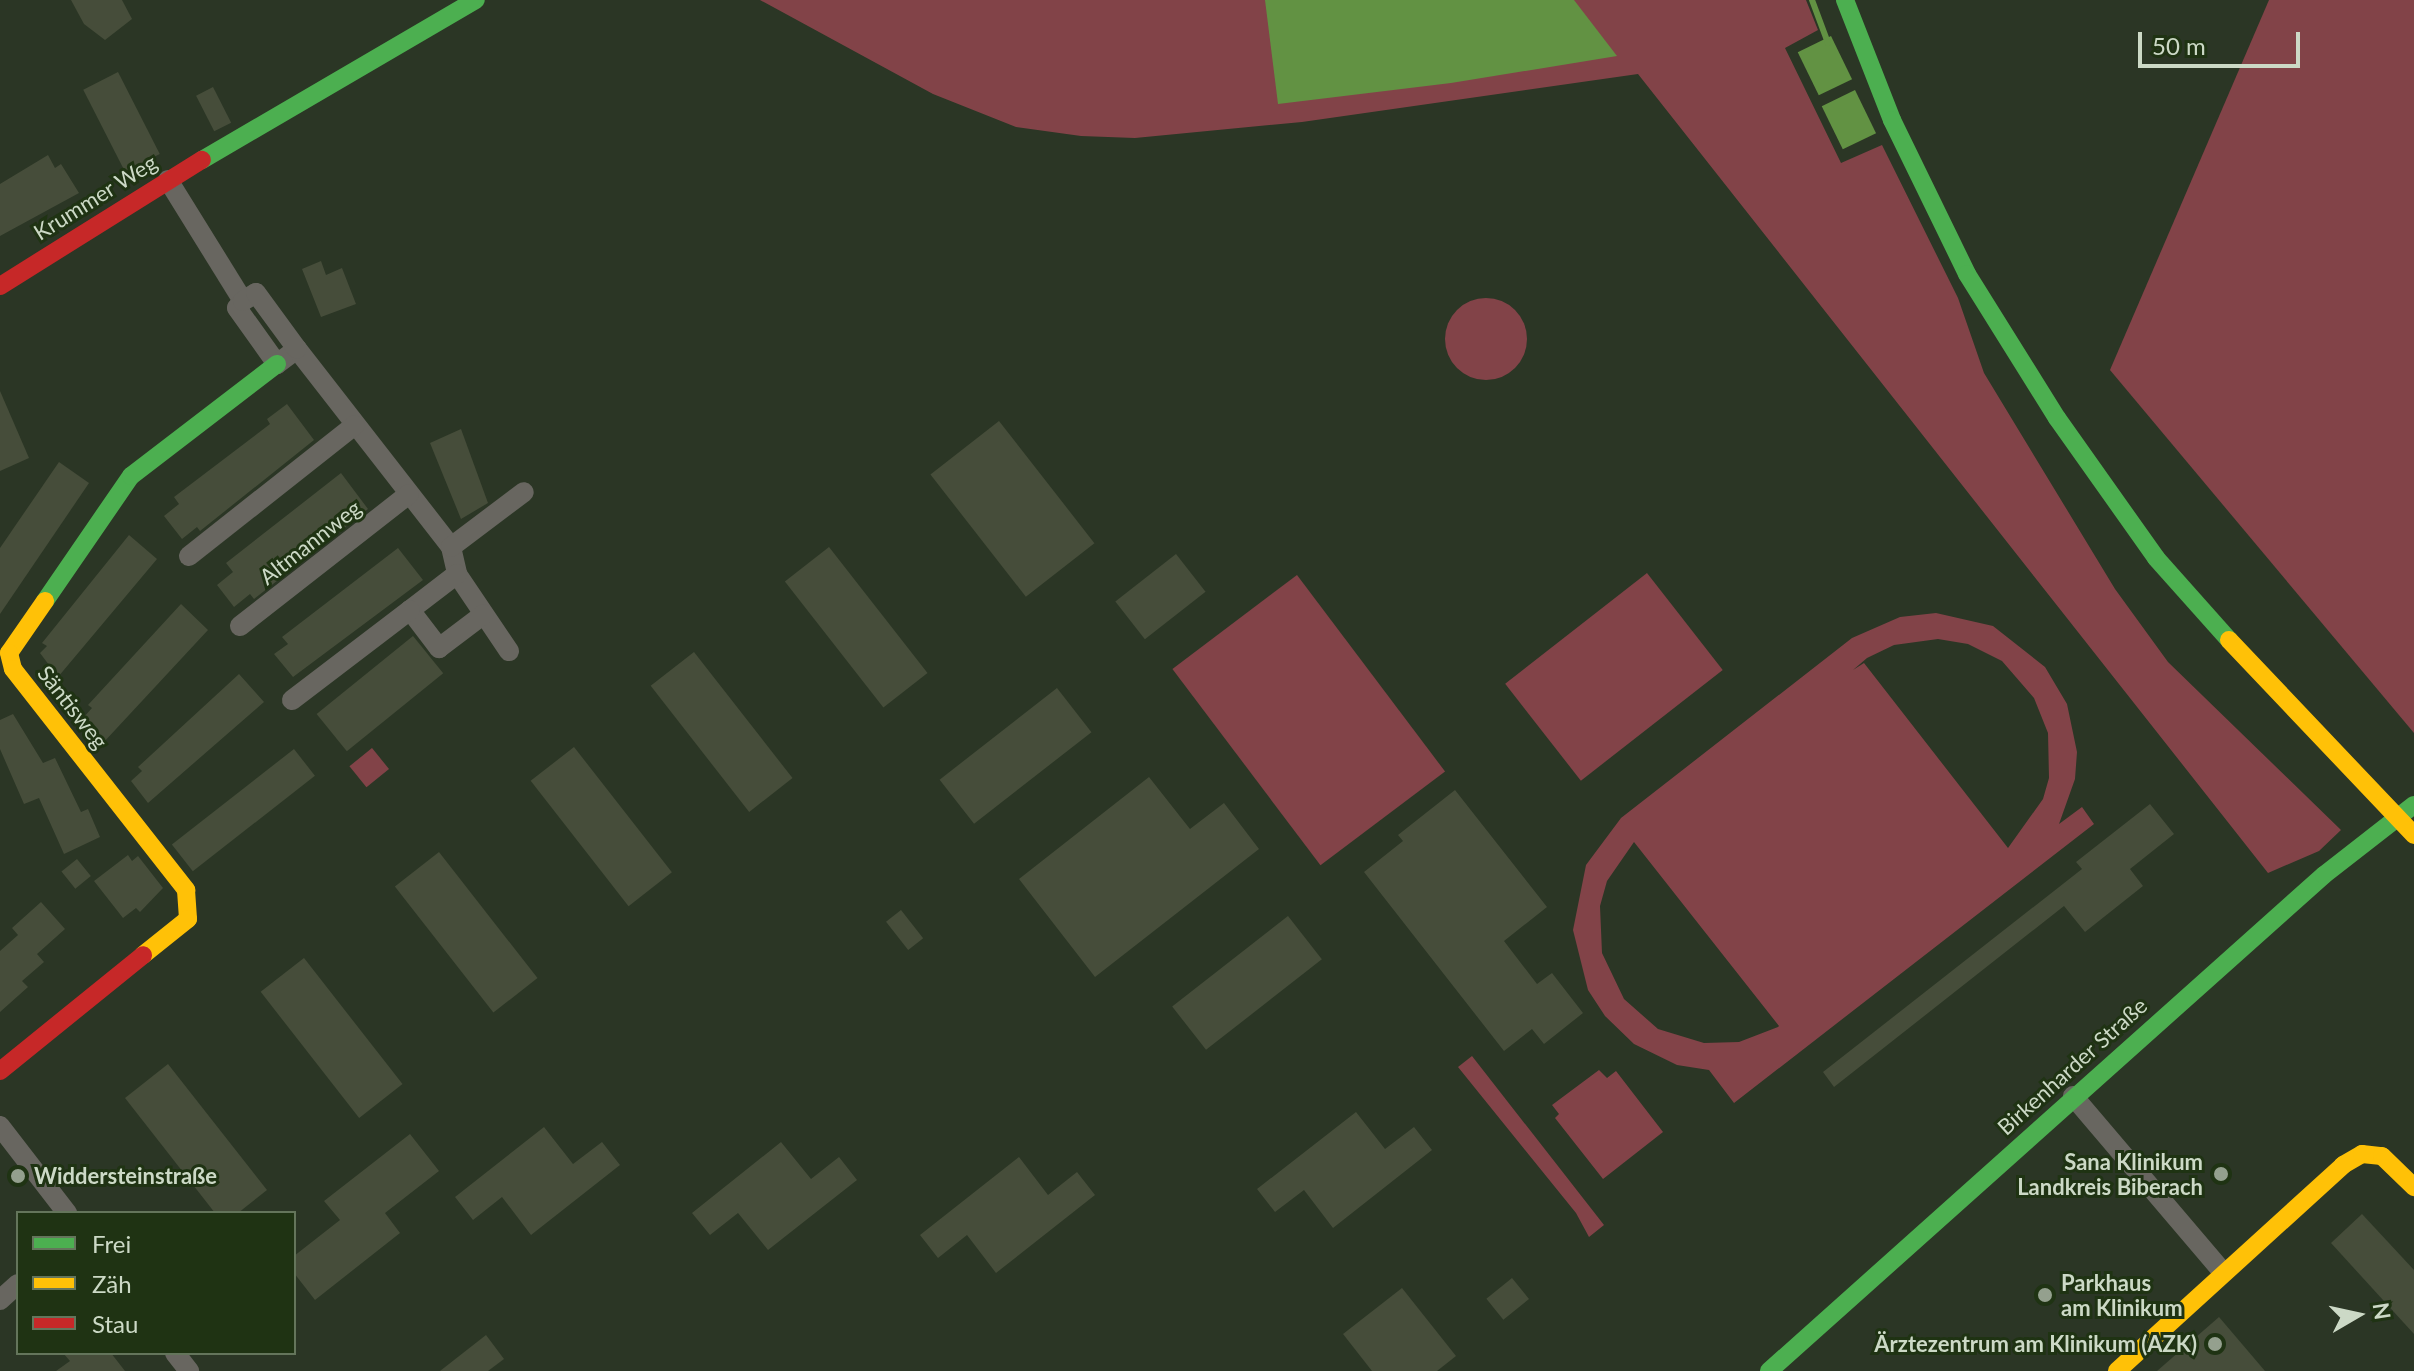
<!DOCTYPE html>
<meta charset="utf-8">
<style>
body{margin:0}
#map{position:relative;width:2414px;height:1371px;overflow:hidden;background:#2b3625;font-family:Lato,sans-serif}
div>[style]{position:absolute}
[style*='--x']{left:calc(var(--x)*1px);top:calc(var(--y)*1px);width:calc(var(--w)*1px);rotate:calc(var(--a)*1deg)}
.green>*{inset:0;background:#824348;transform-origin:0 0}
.round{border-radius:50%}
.water>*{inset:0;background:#629243;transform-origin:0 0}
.stream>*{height:6px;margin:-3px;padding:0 3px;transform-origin:3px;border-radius:3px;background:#629243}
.building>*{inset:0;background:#464d3a;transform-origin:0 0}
.street>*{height:20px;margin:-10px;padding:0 10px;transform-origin:10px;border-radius:10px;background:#686660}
.fast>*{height:18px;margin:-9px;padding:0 9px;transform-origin:9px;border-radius:9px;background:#4caf50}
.slow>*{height:18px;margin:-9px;padding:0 9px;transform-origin:9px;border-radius:9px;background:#ffc107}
.jam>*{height:18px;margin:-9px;padding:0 9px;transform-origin:9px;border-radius:9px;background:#c62828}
.dots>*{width:22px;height:22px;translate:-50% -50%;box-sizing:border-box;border:4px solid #1f3313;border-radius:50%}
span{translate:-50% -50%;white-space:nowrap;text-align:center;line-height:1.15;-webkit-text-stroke:6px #1f3313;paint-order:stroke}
.street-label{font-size:22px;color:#ccd9c6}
.poi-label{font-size:22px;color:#ccd9c6;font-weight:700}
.right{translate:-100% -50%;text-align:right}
.left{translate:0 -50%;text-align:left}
.legend{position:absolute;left:16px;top:1211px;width:280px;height:144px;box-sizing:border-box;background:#1f3313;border:2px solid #64755b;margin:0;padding:10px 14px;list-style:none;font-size:24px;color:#ccd9c6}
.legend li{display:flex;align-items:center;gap:16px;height:40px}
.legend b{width:40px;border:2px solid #64755b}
.north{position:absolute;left:2318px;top:1275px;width:80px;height:80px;-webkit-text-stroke:6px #1f3313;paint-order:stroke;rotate:81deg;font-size:22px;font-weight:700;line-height:32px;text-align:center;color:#ccd9c6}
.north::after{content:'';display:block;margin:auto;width:28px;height:36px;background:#ccd9c6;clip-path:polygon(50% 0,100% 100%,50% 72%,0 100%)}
.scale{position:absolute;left:2138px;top:32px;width:162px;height:36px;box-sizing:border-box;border:4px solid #ccd9c6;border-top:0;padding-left:10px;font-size:24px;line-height:28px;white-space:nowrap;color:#ccd9c6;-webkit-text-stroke:6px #1f3313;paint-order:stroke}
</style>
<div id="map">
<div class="green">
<i style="clip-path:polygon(760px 0,1806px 0,1818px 30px,1785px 48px,1841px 163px,1882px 145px,1958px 298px,1984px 373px,2115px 589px,2168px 662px,2341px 830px,2319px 851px,2268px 873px,1638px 74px,1302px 122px,1135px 138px,1081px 136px,1016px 127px,933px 94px)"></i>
<i style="clip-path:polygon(2269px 0,2414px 0,2414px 733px,2110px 370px)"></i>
<i class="round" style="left:1445px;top:298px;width:82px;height:82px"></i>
<i style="left:1647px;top:573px;width:123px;height:180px;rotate:52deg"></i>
<i style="left:1297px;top:575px;width:246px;height:156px;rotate:53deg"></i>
<i style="clip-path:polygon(evenodd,1936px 613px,1993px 626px,2045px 667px,2067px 704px,2077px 752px,2075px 779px,2059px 824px,2082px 807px,2094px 824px,1734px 1103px,1709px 1070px,1677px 1065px,1634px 1044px,1605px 1016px,1588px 990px,1573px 930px,1586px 865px,1621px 818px,1852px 638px,1900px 617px,1936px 613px,1938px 639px,1968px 644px,2002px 661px,2034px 698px,2048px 733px,2049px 778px,2043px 799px,2008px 848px,1864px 663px,1853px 670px,1867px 658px,1894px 645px,1938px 639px,1936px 613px,1634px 842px,1779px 1026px,1778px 1027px,1739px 1042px,1704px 1043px,1658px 1029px,1624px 999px,1602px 953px,1600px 906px,1607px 881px,1634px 842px)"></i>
<i style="left:372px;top:748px;width:27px;height:29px;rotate:51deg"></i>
<i style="clip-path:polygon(1472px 1056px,1604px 1225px,1589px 1237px,1576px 1213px,1458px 1067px)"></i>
<i style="clip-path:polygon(1599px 1070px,1607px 1078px,1616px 1071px,1663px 1132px,1603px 1179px,1555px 1118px,1559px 1114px,1552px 1105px)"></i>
</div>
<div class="water">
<i style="clip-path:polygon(1265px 0,1574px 0,1617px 56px,1451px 83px,1278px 104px)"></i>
<i style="left:1831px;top:36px;width:48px;height:37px;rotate:64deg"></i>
<i style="left:1855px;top:90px;width:48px;height:37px;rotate:64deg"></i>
</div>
<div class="stream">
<i style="--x:1812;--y:0;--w:46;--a:69.6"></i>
</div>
<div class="building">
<i style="clip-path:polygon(71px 0,122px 0,132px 19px,105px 40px,84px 24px)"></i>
<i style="left:118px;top:72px;width:92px;height:39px;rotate:63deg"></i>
<i style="left:213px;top:87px;width:40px;height:19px;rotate:63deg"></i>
<i style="clip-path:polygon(48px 155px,55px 168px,61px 164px,79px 193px,0 236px,0 184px)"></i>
<i style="clip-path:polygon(321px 261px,326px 275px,342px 268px,356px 304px,321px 317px,302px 269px)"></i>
<i style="clip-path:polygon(0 391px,29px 458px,0 471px)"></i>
<i style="clip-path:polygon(287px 404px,314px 440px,200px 531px,197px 527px,182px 539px,164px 516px,179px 504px,174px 497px,270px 424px,267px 419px)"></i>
<i style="left:999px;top:421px;width:155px;height:87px;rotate:52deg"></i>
<i style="clip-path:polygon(461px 429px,488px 503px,461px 519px,430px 443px)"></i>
<i style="clip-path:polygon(59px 462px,89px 483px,0 614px,0 548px)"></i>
<i style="clip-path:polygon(341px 473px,368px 509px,254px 599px,250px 594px,234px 607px,217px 585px,233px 572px,226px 563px)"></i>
<i style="clip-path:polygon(129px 535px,157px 559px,58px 677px,40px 653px,47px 646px,42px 643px)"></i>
<i style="left:829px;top:547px;width:160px;height:56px;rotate:52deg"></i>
<i style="clip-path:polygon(398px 548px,423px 580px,293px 677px,274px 654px,288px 644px,282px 637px)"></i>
<i style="left:1176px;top:554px;width:48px;height:77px;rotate:52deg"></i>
<i style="clip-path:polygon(181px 604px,208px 630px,103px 743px,83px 718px,92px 708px,88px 705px)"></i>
<i style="left:413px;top:636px;width:48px;height:124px;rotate:51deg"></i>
<i style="left:694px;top:652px;width:160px;height:55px;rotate:52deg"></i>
<i style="clip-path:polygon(239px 674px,264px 702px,148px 803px,131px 781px,142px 771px,138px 767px)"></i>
<i style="left:1057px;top:688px;width:56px;height:149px;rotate:52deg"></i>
<i style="clip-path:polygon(13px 714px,43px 763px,55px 758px,81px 812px,88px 809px,100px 837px,64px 854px,39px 798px,24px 804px,0 749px,0 720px)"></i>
<i style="left:574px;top:747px;width:159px;height:55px;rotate:52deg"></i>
<i style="left:294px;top:749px;width:34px;height:155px;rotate:52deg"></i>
<i style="clip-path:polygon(1149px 777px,1190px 829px,1224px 803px,1259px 849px,1095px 977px,1019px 879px)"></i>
<i style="clip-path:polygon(1455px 790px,1547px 907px,1504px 941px,1537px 984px,1552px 973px,1583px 1013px,1544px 1044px,1532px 1029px,1504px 1051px,1364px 872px,1403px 841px,1398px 835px)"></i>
<i style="clip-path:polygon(2150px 804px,2174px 834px,2130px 869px,2143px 886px,2085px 932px,2064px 906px,1834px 1087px,1823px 1072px,2082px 869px,2076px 862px)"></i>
<i style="left:439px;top:852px;width:160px;height:56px;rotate:52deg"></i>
<i style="clip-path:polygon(128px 855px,132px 861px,138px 856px,163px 888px,140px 912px,136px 908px,123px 918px,94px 881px)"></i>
<i style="left:77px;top:859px;width:22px;height:20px;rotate:51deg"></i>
<i style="clip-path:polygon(41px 902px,65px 929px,37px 954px,44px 962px,22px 981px,28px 987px,0 1012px,0 951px,18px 935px,12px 928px)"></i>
<i style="left:901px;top:910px;width:36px;height:19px;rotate:52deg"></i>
<i style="left:1288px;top:916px;width:55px;height:147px;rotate:52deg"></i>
<i style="left:304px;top:958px;width:160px;height:55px;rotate:52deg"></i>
<i style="clip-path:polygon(168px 1064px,267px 1190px,238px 1213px,215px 1213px,125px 1098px)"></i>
<i style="clip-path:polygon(1356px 1112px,1385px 1149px,1414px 1127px,1432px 1150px,1333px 1228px,1304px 1190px,1275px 1212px,1257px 1189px)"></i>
<i style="clip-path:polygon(544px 1127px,573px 1164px,602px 1142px,620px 1165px,531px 1235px,502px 1197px,473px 1220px,455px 1197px)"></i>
<i style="clip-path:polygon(410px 1134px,439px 1171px,385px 1213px,400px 1233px,315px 1300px,294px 1273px,294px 1256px,340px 1220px,324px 1201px)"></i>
<i style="clip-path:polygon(781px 1142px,811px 1179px,839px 1157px,857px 1180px,768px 1250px,738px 1213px,710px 1235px,692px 1213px)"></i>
<i style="clip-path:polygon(1019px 1157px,1048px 1195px,1077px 1172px,1095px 1195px,996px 1273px,967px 1235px,938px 1258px,920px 1235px)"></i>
<i style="clip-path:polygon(2362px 1214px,2414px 1270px,2414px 1334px,2331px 1243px)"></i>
<i style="left:1512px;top:1278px;width:27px;height:33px;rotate:51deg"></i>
<i style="clip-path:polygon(1402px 1288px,1456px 1356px,1437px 1371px,1372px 1371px,1343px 1334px)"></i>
<i style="clip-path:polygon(2219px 1317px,2265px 1371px,2157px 1371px)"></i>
<i style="clip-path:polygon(486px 1335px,504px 1359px,488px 1371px,440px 1371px)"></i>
<i style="clip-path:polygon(63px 1353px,111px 1353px,125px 1371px,56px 1371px,70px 1361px)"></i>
</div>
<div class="street">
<i style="--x:168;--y:180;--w:142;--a:58.2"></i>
<i style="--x:243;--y:301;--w:9;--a:131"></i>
<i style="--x:237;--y:308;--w:69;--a:54.5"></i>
<i style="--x:277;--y:364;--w:25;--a:-37"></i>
<i style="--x:297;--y:349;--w:251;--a:52.1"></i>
<i style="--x:451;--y:547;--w:28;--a:77"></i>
<i style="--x:457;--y:574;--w:93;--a:56"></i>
<i style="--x:243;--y:301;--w:15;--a:-32"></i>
<i style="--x:256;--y:293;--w:69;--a:53.8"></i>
<i style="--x:451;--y:547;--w:91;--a:-37"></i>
<i style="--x:189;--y:556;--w:211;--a:-38.3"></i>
<i style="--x:457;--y:574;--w:59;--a:142.5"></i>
<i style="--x:410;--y:610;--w:48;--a:52.7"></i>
<i style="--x:439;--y:648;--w:56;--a:-37.1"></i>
<i style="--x:240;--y:626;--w:214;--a:-38"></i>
<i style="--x:292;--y:700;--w:148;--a:-37.3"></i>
<i style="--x:2073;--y:1096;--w:231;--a:49.6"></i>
<i style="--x:0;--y:1126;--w:110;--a:52.4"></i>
<i style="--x:0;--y:1300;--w:24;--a:-42"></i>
<i style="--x:175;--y:1353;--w:23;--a:52"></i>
</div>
<div class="fast">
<i style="--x:1845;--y:0;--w:129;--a:68.6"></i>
<i style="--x:1892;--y:120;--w:171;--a:64"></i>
<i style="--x:1967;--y:274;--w:170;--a:58"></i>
<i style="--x:2057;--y:418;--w:171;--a:54.7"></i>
<i style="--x:2156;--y:558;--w:110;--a:48.3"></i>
<i style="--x:202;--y:160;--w:317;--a:-30.3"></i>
<i style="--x:45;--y:601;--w:152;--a:-55.5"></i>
<i style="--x:131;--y:476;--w:184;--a:-37.5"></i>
<i style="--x:1769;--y:1371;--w:744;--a:-41.79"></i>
<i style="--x:2324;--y:875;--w:114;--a:-37.9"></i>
</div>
<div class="slow">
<i style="--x:45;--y:601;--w:63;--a:124.7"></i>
<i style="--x:9;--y:653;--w:16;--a:76"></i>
<i style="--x:13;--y:669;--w:281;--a:51.9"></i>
<i style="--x:186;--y:890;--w:29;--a:86"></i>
<i style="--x:188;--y:919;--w:58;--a:141.3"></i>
<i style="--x:2229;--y:640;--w:269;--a:46.5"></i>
<i style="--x:2117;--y:1371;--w:306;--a:-42.3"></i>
<i style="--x:2343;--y:1165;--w:22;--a:-30"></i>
<i style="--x:2362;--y:1154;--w:20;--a:6"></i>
<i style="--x:2382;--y:1156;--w:45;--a:44.1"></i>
</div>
<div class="jam">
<i style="--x:0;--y:286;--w:238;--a:-32"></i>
<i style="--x:0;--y:1071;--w:184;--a:-39"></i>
</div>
<div class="dots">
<i style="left:2221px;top:1174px;background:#94a08e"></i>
<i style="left:18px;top:1176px;background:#94a08e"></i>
<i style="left:2045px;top:1295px;background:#94a08e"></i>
<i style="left:2215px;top:1344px;background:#94a08e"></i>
</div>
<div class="street-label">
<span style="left:95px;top:197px;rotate:-32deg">Krummer Weg</span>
<span style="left:310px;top:542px;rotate:-38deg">Altmannweg</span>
<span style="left:73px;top:707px;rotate:52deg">Säntisweg</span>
<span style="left:2072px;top:1066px;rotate:-42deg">Birkenharder Straße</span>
</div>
<div class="poi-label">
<span class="right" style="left:2203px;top:1174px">Sana Klinikum<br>Landkreis Biberach</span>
<span class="left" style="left:34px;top:1176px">Widdersteinstraße</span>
<span class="left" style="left:2061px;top:1295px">Parkhaus<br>am Klinikum</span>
<span class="right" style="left:2197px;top:1344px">Ärztezentrum am Klinikum (AZK)</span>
</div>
<ul class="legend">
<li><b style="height:10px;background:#4caf50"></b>Frei</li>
<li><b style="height:10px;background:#ffc107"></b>Zäh</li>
<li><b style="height:10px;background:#c62828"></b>Stau</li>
</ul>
<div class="north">N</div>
<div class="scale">50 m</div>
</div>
